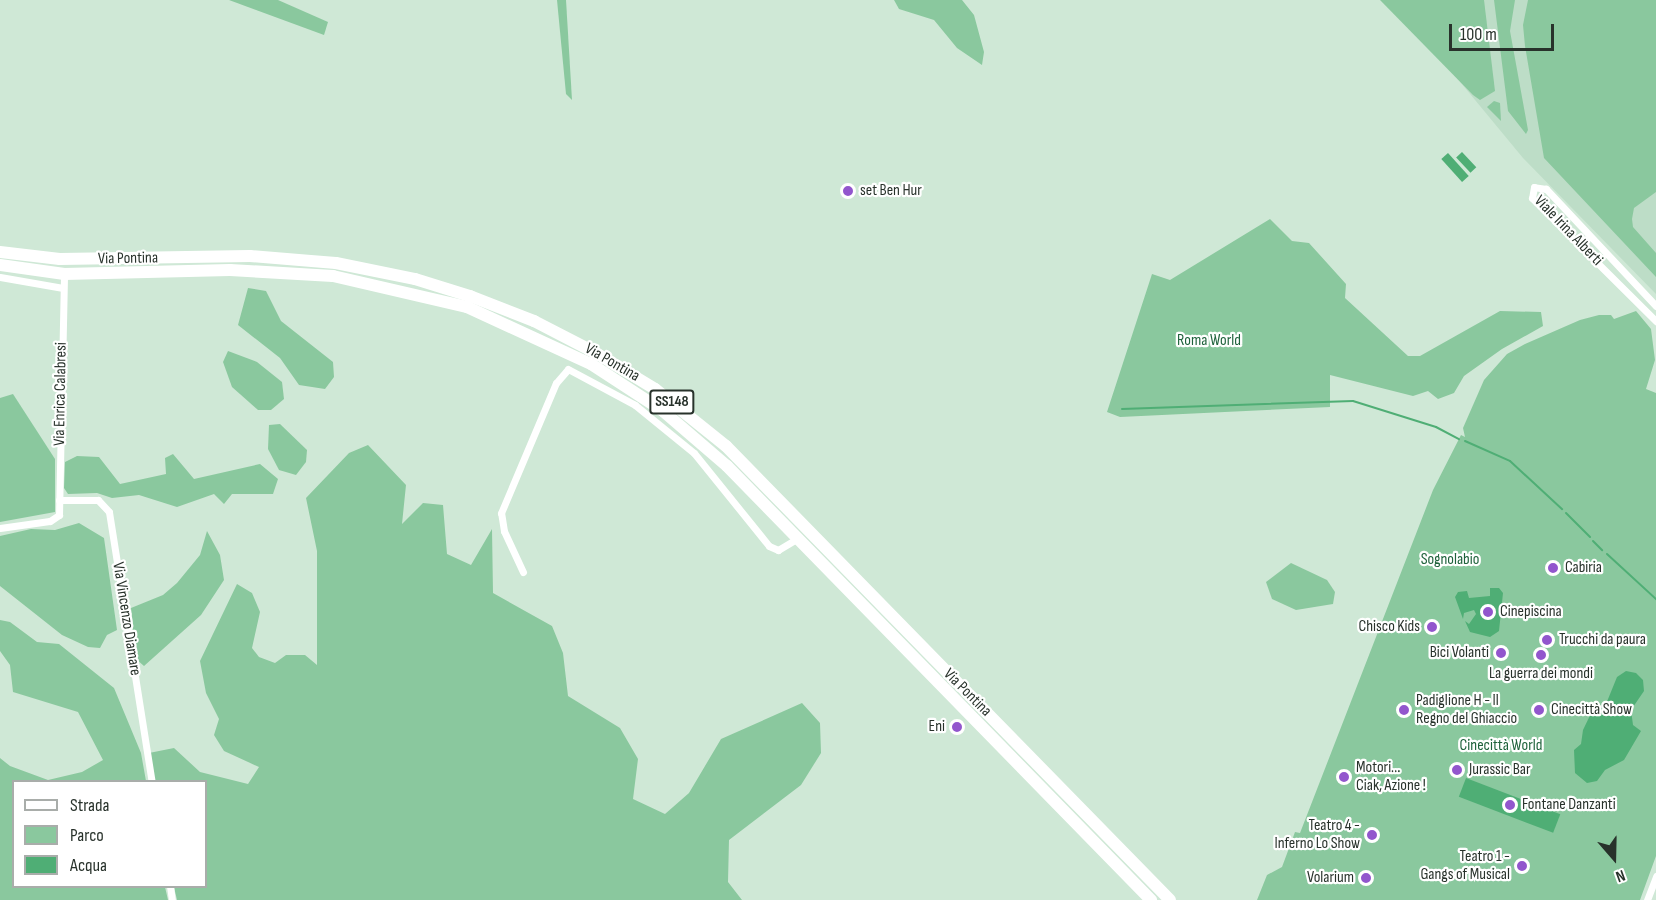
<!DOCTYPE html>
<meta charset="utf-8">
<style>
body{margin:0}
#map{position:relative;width:1656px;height:900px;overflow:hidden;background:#cfe8d6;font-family:"Sofia Sans Condensed",sans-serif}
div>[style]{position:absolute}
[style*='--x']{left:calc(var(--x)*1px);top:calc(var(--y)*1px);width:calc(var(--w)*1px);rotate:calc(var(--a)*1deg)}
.built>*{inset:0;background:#bdddc7}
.green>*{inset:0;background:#8ac89e}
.water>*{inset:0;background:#4fae75;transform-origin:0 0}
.stream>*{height:2px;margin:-1px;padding:0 1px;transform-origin:1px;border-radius:1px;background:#4fae75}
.street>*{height:7px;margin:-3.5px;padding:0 3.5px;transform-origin:3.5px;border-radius:3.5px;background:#fff}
.highway>*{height:12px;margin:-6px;padding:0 6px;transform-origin:6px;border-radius:6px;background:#fff}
.dots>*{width:16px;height:16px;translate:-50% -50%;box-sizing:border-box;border:3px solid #fff;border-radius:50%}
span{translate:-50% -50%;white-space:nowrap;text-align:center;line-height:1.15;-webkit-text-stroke:4.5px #fff;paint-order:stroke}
.shield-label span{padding:2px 4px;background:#fff;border:2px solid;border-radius:4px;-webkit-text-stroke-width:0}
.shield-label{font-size:15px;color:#28322b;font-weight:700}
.poi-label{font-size:16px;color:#28322b}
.left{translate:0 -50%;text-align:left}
.right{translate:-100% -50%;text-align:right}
.street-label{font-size:16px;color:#28322b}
.park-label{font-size:16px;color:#1e623b}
.legend{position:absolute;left:12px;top:780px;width:195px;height:108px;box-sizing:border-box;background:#fff;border:2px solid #a9adaa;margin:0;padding:8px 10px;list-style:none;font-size:18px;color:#28322b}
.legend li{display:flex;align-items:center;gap:12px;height:30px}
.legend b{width:30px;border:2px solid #a9adaa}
.north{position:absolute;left:1584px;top:828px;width:60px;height:60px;-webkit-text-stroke:4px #fff;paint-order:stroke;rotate:160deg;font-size:16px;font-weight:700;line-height:24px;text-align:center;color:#28322b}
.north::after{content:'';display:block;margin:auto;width:21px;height:27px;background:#28322b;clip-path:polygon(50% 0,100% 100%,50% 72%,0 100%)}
.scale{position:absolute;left:1449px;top:24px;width:105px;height:27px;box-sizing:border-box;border:3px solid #28322b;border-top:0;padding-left:8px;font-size:18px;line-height:21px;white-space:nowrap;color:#28322b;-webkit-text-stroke:4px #fff;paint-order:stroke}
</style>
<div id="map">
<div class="built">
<i style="clip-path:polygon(1384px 0,1656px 0,1656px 294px,1523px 158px,1442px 60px)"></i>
</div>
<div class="green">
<i style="clip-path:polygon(229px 0,278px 0,328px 22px,324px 35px)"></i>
<i style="clip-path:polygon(557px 0,566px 0,572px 100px,566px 94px)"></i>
<i style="clip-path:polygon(894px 0,962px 0,974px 15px,984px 52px,982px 65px,957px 48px,934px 20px,899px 9px)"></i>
<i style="clip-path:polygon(1380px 0,1484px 0,1495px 91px,1480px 100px,1473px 95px)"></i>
<i style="clip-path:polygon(1494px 0,1515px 0,1510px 31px,1528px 130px,1526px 134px,1508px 111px)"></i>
<i style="clip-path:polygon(1528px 0,1656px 0,1656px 192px,1634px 208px,1632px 219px,1633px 227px,1656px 253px,1656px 277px,1544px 158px,1525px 46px,1523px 25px)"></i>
<i style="clip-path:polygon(1494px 101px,1500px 103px,1501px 121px,1487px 107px)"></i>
<i style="clip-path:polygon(1270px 219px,1292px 241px,1309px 243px,1346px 284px,1345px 298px,1408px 356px,1420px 356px,1500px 311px,1541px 312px,1543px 326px,1502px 349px,1464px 376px,1454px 393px,1438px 399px,1428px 391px,1413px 396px,1330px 375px,1330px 407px,1120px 417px,1107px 412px,1152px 274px,1170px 280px)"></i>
<i style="clip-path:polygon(248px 288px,266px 291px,281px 321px,333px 362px,334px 377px,325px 389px,299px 385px,280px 358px,238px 325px)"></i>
<i style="clip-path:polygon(1636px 311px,1651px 329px,1655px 360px,1646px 389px,1656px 393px,1656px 856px,1640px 900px,1257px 900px,1267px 875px,1282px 867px,1295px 832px,1300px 833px,1433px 490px,1461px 435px,1465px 437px,1463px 428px,1484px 380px,1507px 354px,1525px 344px,1580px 320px,1599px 315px,1611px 315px,1614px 319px)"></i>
<i style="clip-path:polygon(228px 351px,257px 362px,282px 382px,284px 399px,271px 410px,258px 410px,232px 387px,223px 362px)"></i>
<i style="clip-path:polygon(13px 394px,55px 459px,55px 512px,0 522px,0 398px)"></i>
<i style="clip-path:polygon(280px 424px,307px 450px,306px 462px,296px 475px,279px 470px,268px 449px,269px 425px)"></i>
<i style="clip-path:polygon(368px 445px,406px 485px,402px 524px,423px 503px,443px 505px,447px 554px,471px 565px,492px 529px,493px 593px,552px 626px,563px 653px,568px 696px,620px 728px,638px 759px,633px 799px,665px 814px,689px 793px,721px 739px,802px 703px,820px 723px,821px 753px,801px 785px,729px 840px,728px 882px,742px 900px,177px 900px,174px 887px,206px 886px,206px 782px,154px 781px,149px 753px,174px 748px,200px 772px,248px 784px,259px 767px,224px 751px,214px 735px,219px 719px,206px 693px,200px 661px,237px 584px,252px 593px,260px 612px,252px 648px,259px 657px,275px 663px,286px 655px,305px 655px,317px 665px,317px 551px,306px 498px,349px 453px)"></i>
<i style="clip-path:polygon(173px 454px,194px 479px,260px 464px,278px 479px,273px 494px,232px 494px,224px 504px,214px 494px,177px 507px,139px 495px,112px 498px,97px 493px,68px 494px,64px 488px,65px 462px,77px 456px,99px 457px,120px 484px,166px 474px,165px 458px)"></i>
<i style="clip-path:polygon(79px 523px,104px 538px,117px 630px,107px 635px,100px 648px,88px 647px,62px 635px,0 586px,0 536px,31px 529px,55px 530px)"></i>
<i style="clip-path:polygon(207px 531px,220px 555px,224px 580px,201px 615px,144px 666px,136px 659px,131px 608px,163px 595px,177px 583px,200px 555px)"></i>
<i style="clip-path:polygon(1291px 563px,1327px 580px,1335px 592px,1333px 604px,1296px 610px,1272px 599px,1266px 582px)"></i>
<i style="clip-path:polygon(0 620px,10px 622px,37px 642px,59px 644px,114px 688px,141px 753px,146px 781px,14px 782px,14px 886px,165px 887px,168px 900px,0 900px,0 758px,10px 766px,48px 780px,82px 772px,103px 760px,78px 712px,13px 692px,10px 665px,0 651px)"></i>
</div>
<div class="water">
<i style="left:1462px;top:152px;width:21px;height:8px;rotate:47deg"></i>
<i style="left:1448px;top:153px;width:31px;height:9px;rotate:48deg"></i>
<i style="clip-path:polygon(1490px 588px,1499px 588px,1503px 593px,1499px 631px,1490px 637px,1470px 632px,1465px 621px,1469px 624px,1476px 614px,1474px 610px,1464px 613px,1463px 619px,1455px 597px,1458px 592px,1467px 591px,1469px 598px,1490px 596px)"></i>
<i style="clip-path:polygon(1626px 671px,1636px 673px,1643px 680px,1644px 691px,1631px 710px,1633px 725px,1641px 731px,1624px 760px,1605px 770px,1597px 781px,1587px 783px,1575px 773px,1574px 750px,1581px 744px,1583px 730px,1595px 705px,1604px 709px,1617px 677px)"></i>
<i style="left:1466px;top:778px;width:101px;height:20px;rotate:21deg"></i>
</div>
<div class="stream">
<i style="--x:1122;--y:409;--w:231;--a:-2"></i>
<i style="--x:1353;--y:401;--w:87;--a:17.4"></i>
<i style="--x:1436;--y:427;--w:26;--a:28"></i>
<i style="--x:1465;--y:441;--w:49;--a:24"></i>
<i style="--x:1510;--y:461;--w:71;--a:42.7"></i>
<i style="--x:1566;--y:513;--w:34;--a:45"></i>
<i style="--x:1593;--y:541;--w:13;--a:45"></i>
<i style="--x:1607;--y:554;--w:67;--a:42.6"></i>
</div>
<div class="street">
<i style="--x:0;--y:277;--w:64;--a:9.9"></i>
<i style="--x:1656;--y:306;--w:161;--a:-133.2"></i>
<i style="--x:1546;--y:189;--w:12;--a:-171"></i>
<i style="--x:1534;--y:187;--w:11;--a:100"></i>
<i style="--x:1532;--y:198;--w:175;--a:44.8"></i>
<i style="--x:59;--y:500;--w:39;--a:0"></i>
<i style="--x:98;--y:500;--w:16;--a:47"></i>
<i style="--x:109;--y:512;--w:273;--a:81"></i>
<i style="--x:0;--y:528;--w:50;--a:-8"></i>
<i style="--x:50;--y:521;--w:11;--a:-34"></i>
<i style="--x:59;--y:515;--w:241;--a:-88.8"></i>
<i style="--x:523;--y:572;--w:45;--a:-114.9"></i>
<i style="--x:504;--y:531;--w:18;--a:-99"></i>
<i style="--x:501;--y:513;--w:141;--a:-67.1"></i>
<i style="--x:556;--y:383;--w:18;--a:-49"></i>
<i style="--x:568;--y:369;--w:76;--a:28.2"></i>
<i style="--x:635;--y:405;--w:76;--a:39.1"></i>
<i style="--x:694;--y:453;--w:119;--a:51.1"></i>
<i style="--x:769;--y:546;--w:10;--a:24"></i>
<i style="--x:778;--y:550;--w:21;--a:-31"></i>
<i style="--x:170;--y:886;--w:14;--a:82"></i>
<i style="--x:1647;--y:900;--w:26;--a:-69"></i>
</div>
<div class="highway">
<i style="--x:0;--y:252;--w:60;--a:6.7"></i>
<i style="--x:60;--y:259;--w:190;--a:-0.9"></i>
<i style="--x:250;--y:256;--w:86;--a:4.7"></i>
<i style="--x:336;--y:263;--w:81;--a:11.4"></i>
<i style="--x:415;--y:279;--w:58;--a:17.2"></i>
<i style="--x:470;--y:296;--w:69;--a:21.3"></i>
<i style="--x:534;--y:321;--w:70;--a:27.3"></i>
<i style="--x:596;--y:353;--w:69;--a:31.4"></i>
<i style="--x:655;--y:389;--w:91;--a:38.8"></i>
<i style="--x:726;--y:446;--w:635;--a:45.64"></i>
<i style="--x:0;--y:265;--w:65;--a:8"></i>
<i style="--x:64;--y:274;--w:166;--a:-1.4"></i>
<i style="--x:230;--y:270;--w:103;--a:3.3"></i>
<i style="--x:333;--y:276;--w:138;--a:13"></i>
<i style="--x:467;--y:307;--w:136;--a:24.7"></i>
<i style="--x:591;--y:364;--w:86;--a:33.1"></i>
<i style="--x:663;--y:411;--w:84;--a:40.7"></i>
<i style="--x:727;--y:466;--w:607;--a:45.67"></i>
</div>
<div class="dots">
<i style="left:848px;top:191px;background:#9256cd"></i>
<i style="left:1553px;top:568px;background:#9256cd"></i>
<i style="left:1488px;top:612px;background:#9256cd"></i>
<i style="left:1432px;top:627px;background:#9256cd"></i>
<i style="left:1547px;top:640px;background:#9256cd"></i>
<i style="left:1501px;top:653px;background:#9256cd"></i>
<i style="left:1541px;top:655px;background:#9256cd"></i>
<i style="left:1404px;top:710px;background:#9256cd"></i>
<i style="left:1539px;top:710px;background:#9256cd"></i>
<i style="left:957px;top:727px;background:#9256cd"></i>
<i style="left:1457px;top:770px;background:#9256cd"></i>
<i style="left:1344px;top:777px;background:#9256cd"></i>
<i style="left:1510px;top:805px;background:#9256cd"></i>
<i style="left:1372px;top:835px;background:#9256cd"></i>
<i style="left:1522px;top:866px;background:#9256cd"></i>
<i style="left:1366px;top:878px;background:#9256cd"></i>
</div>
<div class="shield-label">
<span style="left:672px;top:402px">SS148</span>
</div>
<div class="poi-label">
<span class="left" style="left:860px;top:191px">set Ben Hur</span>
<span class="left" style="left:1565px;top:568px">Cabiria</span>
<span class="left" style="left:1500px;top:612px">Cinepiscina</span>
<span class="right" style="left:1420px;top:627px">Chisco Kids</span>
<span class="left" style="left:1559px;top:640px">Trucchi da paura</span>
<span class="right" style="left:1489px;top:653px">Bici Volanti</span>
<span style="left:1541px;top:674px">La guerra dei mondi</span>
<span class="left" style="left:1416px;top:710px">Padiglione H - Il<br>Regno del Ghiaccio</span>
<span class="left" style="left:1551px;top:710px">Cinecittà Show</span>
<span class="right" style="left:945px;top:727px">Eni</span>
<span class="left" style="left:1356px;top:777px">Motori...<br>Ciak, Azione !</span>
<span class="left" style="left:1469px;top:770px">Jurassic Bar</span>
<span class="left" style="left:1522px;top:805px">Fontane Danzanti</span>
<span class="right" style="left:1360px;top:835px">Teatro 4 -<br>Inferno Lo Show</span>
<span class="right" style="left:1510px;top:866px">Teatro 1 -<br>Gangs of Musical</span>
<span class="right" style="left:1354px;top:878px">Volarium</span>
</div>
<div class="street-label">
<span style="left:1568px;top:231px;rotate:46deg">Viale Irina Alberti</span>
<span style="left:128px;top:259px;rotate:-1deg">Via Pontina</span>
<span style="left:612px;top:363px;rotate:30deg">Via Pontina</span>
<span style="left:61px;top:394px;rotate:-89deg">Via Enrica Calabresi</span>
<span style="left:126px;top:619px;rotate:81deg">Via Vincenzo Diamare</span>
<span style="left:967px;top:693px;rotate:45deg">Via Pontina</span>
</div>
<div class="park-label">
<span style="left:1209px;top:341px">Roma World</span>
<span style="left:1450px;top:560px">Sognolabio</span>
<span style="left:1501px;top:746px">Cinecittà World</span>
</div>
<ul class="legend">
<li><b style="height:8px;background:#fff"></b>Strada</li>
<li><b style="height:16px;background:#8ac89e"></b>Parco</li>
<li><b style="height:16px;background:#4fae75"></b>Acqua</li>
</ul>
<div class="north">N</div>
<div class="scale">100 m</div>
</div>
